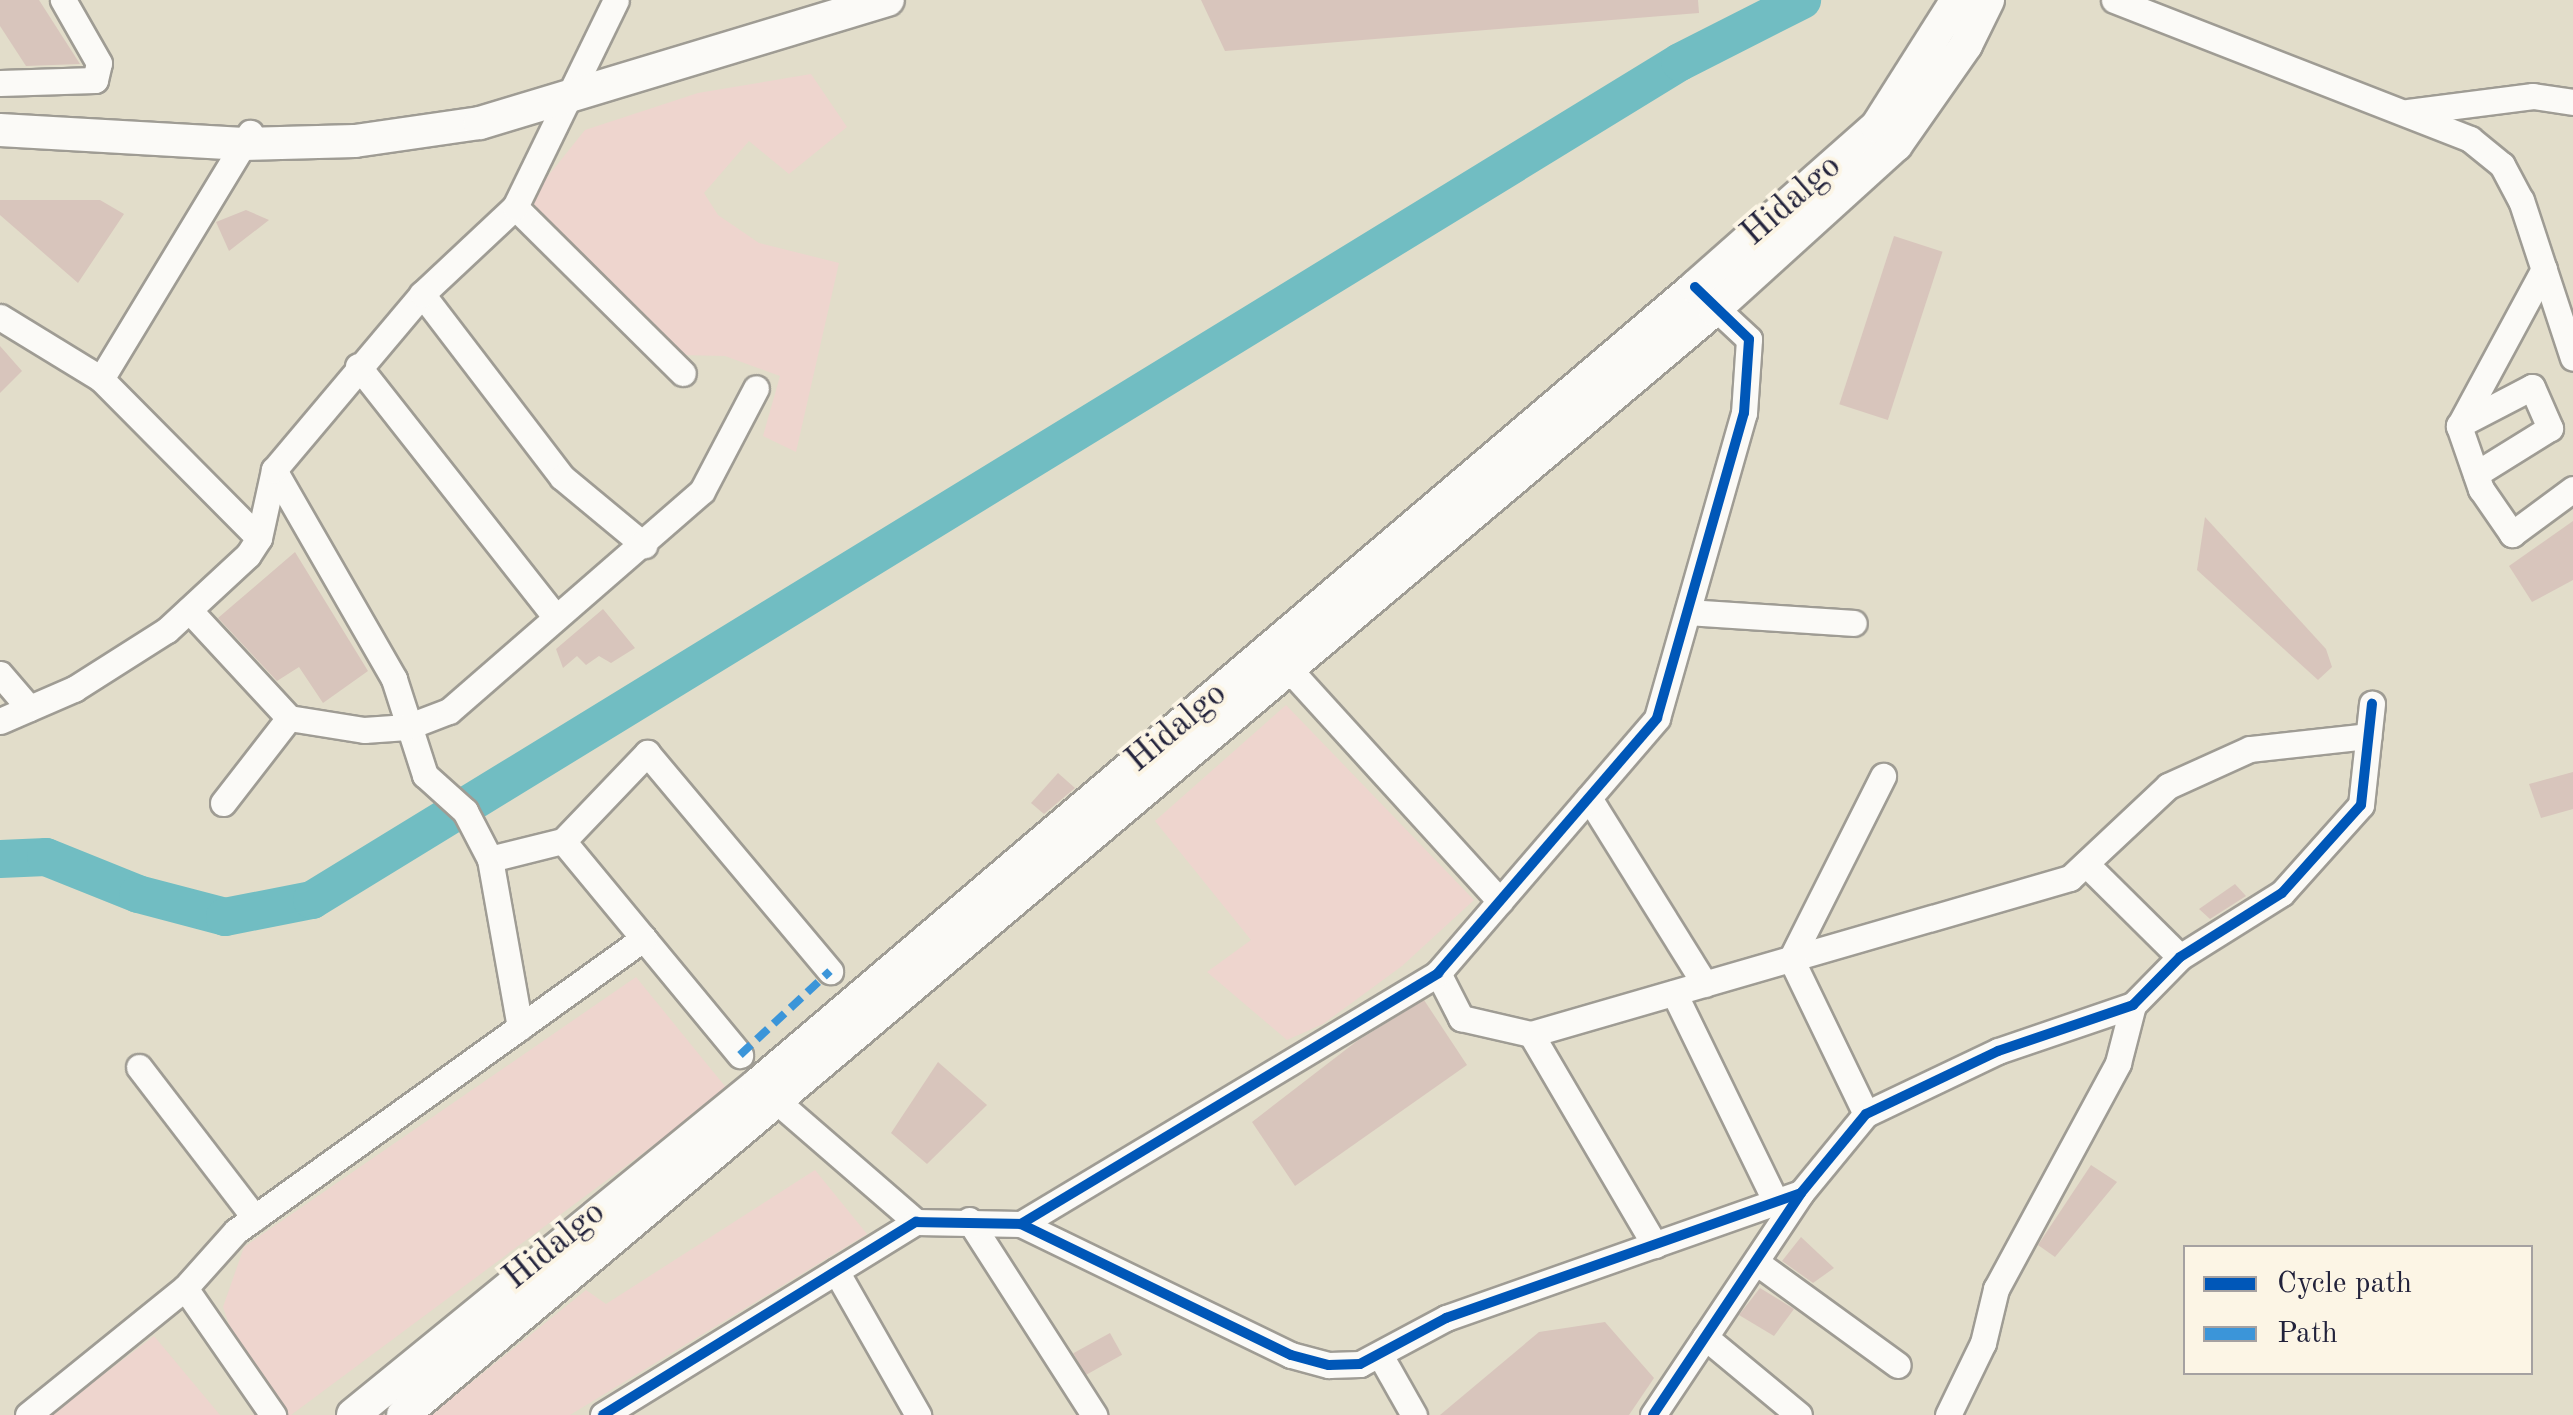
<!DOCTYPE html>
<style>
body{margin:0}
#map{position:relative;width:2573px;height:1415px;overflow:hidden;background:#e2ddca;font-family:"Old Standard TT",serif}
div>[style]{position:absolute}
[style*='--x']{left:calc(var(--x)*1px);top:calc(var(--y)*1px);width:calc(var(--w)*1px);rotate:calc(var(--a)*1deg)}
.built>*{inset:0;background:#eed5ce}
.river>*{height:38px;margin:-19px;padding:0 19px;transform-origin:19px;border-radius:19px;background:#71bdc2}
.building>*{inset:0;background:#d8c5bc;transform-origin:0 0}
.roads{filter:drop-shadow(2px 0 #9f9c94) drop-shadow(-2px 0 #9f9c94) drop-shadow(0 2px #9f9c94) drop-shadow(0 -2px #9f9c94)}
.minor>*{height:25px;margin:-12.5px;padding:0 12.5px;transform-origin:12.5px;border-radius:12.5px;background:#fbfaf7}
.major>*{height:32px;margin:-16px;padding:0 16px;transform-origin:16px;border-radius:16px;background:#fbfaf7}
.quiet>*{height:8px;margin-top:-4px;transform-origin:0;background:repeating-linear-gradient(90deg,#3b95d9 0 15px,transparent 0 23px)}
.cycleway>*{height:10px;margin:-5px;padding:0 5px;transform-origin:5px;border-radius:5px;background:#0057b8}
span{translate:-50% -50%;white-space:nowrap;text-align:center;line-height:1.15;-webkit-text-stroke:8px #fcf5e5;paint-order:stroke}
.street-label{font-size:35px;color:#22223b}
.legend{position:absolute;left:2183px;top:1245px;width:350px;height:130px;box-sizing:border-box;background:#fcf5e5;border:2px solid #a5a1a1;margin:0;padding:12px 18px;list-style:none;font-size:30px;color:#22223b}
.legend li{display:flex;align-items:center;gap:20px;height:50px}
.legend b{width:50px;border:2px solid #a5a1a1}
</style>
<div id="map">
<div class="built">
<i style="clip-path:polygon(811px 74px,847px 127px,789px 174px,749px 141px,704px 193px,718px 215px,759px 243px,839px 263px,796px 452px,763px 436px,780px 376px,725px 356px,681px 355px,523px 207px,585px 130px,698px 93px)"></i>
<i style="clip-path:polygon(1286px 705px,1474px 900px,1402px 966px,1323px 1024px,1287px 1040px,1207px 972px,1251px 940px,1155px 821px)"></i>
<i style="clip-path:polygon(636px 977px,728px 1090px,291px 1415px,280px 1415px,236px 1345px,223px 1307px,244px 1247px)"></i>
<i style="clip-path:polygon(815px 1170px,867px 1234px,570px 1415px,431px 1415px,586px 1290px,606px 1304px)"></i>
<i style="clip-path:polygon(154px 1336px,220px 1415px,50px 1415px)"></i>
</div>
<div class="river">
<i style="--x:0;--y:859;--w:46;--a:-2.5"></i>
<i style="--x:46;--y:857;--w:99;--a:21.9"></i>
<i style="--x:138;--y:894;--w:90;--a:14.8"></i>
<i style="--x:225;--y:917;--w:89;--a:-11.1"></i>
<i style="--x:312;--y:900;--w:1604;--a:-31.49"></i>
<i style="--x:1680;--y:62;--w:137;--a:-26.9"></i>
</div>
<div class="building">
<i style="clip-path:polygon(0 0,39px 0,80px 64px,26px 66px,0 26px)"></i>
<i style="clip-path:polygon(1201px 0,1698px 0,1699px 13px,1225px 51px)"></i>
<i style="clip-path:polygon(0 200px,100px 200px,124px 214px,78px 283px,0 215px)"></i>
<i style="clip-path:polygon(246px 210px,269px 220px,229px 251px,216px 222px)"></i>
<i style="left:1894px;top:236px;width:51px;height:177px;rotate:18deg"></i>
<i style="clip-path:polygon(0 346px,22px 371px,0 393px)"></i>
<i style="clip-path:polygon(2205px 517px,2326px 649px,2332px 667px,2318px 680px,2197px 570px)"></i>
<i style="clip-path:polygon(2573px 521px,2573px 580px,2532px 602px,2509px 566px)"></i>
<i style="clip-path:polygon(295px 552px,368px 671px,323px 703px,299px 667px,277px 681px,218px 618px)"></i>
<i style="clip-path:polygon(603px 609px,635px 648px,611px 663px,599px 656px,586px 665px,577px 656px,563px 668px,556px 649px)"></i>
<i style="clip-path:polygon(2573px 772px,2573px 809px,2541px 818px,2529px 784px)"></i>
<i style="clip-path:polygon(1058px 773px,1075px 788px,1044px 814px,1031px 803px)"></i>
<i style="clip-path:polygon(2235px 884px,2246px 896px,2210px 919px,2199px 909px)"></i>
<i style="clip-path:polygon(1424px 1000px,1467px 1065px,1295px 1186px,1252px 1122px,1357px 1041px)"></i>
<i style="clip-path:polygon(938px 1062px,987px 1105px,927px 1164px,891px 1133px)"></i>
<i style="clip-path:polygon(2091px 1165px,2117px 1182px,2055px 1257px,2038px 1245px)"></i>
<i style="clip-path:polygon(1801px 1237px,1834px 1268px,1813px 1283px,1782px 1261px)"></i>
<i style="clip-path:polygon(1760px 1288px,1794px 1309px,1774px 1336px,1739px 1315px)"></i>
<i style="clip-path:polygon(1605px 1322px,1654px 1378px,1629px 1415px,1440px 1415px,1539px 1332px)"></i>
<i style="left:1110px;top:1333px;width:25px;height:42px;rotate:61deg"></i>
</div>
<div class="roads">
<div class="minor">
<i style="--x:2114;--y:0;--w:382;--a:21.3"></i>
<i style="--x:2470;--y:139;--w:41;--a:39.1"></i>
<i style="--x:2502;--y:165;--w:40;--a:62"></i>
<i style="--x:2521;--y:200;--w:166;--a:71.8"></i>
<i style="--x:0;--y:83;--w:95;--a:-1.8"></i>
<i style="--x:95;--y:80;--w:17;--a:-77"></i>
<i style="--x:99;--y:63;--w:73;--a:-119.7"></i>
<i style="--x:2408;--y:112;--w:126;--a:-7.3"></i>
<i style="--x:2533;--y:96;--w:40;--a:8.5"></i>
<i style="--x:515;--y:207;--w:236;--a:44.7"></i>
<i style="--x:2544;--y:269;--w:179;--a:118.4"></i>
<i style="--x:2459;--y:426;--w:67;--a:70.8"></i>
<i style="--x:2481;--y:489;--w:55;--a:55.4"></i>
<i style="--x:2512;--y:534;--w:76;--a:-36.4"></i>
<i style="--x:422;--y:294;--w:230;--a:52.6"></i>
<i style="--x:562;--y:477;--w:107;--a:39.7"></i>
<i style="--x:0;--y:317;--w:119;--a:31.5"></i>
<i style="--x:101;--y:379;--w:224;--a:45.2"></i>
<i style="--x:358;--y:366;--w:315;--a:51.8"></i>
<i style="--x:101;--y:379;--w:288;--a:-58.8"></i>
<i style="--x:2459;--y:425;--w:82;--a:-27.5"></i>
<i style="--x:2532;--y:387;--w:45;--a:66.3"></i>
<i style="--x:2550;--y:428;--w:87;--a:148.1"></i>
<i style="--x:274;--y:470;--w:241;--a:60.1"></i>
<i style="--x:394;--y:679;--w:101;--a:72.1"></i>
<i style="--x:425;--y:775;--w:54;--a:42"></i>
<i style="--x:465;--y:811;--w:54;--a:62.5"></i>
<i style="--x:490;--y:859;--w:171;--a:79.9"></i>
<i style="--x:189;--y:610;--w:147;--a:47.2"></i>
<i style="--x:1688;--y:612;--w:166;--a:3.8"></i>
<i style="--x:1278;--y:657;--w:330;--a:47.7"></i>
<i style="--x:0;--y:674;--w:45;--a:49.5"></i>
<i style="--x:0;--y:721;--w:81;--a:-23.4"></i>
<i style="--x:74;--y:689;--w:110;--a:-32.4"></i>
<i style="--x:167;--y:630;--w:110;--a:-42.8"></i>
<i style="--x:248;--y:555;--w:20;--a:-57"></i>
<i style="--x:259;--y:538;--w:70;--a:-77.6"></i>
<i style="--x:274;--y:470;--w:230;--a:-49.9"></i>
<i style="--x:422;--y:294;--w:127;--a:-43.1"></i>
<i style="--x:515;--y:207;--w:230;--a:-64"></i>
<i style="--x:1589;--y:798;--w:219;--a:58.1"></i>
<i style="--x:223;--y:803;--w:108;--a:-52.2"></i>
<i style="--x:289;--y:718;--w:76;--a:9.1"></i>
<i style="--x:364;--y:730;--w:43;--a:-4"></i>
<i style="--x:407;--y:727;--w:45;--a:-20.9"></i>
<i style="--x:449;--y:711;--w:335;--a:-41"></i>
<i style="--x:702;--y:491;--w:116;--a:-62.3"></i>
<i style="--x:563;--y:841;--w:278;--a:50.4"></i>
<i style="--x:490;--y:859;--w:75;--a:-13.9"></i>
<i style="--x:563;--y:841;--w:122;--a:-46.3"></i>
<i style="--x:647;--y:753;--w:285;--a:50"></i>
<i style="--x:2086;--y:864;--w:132;--a:44.7"></i>
<i style="--x:1438;--y:973;--w:51;--a:62.9"></i>
<i style="--x:1461;--y:1018;--w:72;--a:12.9"></i>
<i style="--x:1531;--y:1034;--w:561;--a:-16.14"></i>
<i style="--x:2070;--y:878;--w:134;--a:-43.2"></i>
<i style="--x:2168;--y:786;--w:90;--a:-24.3"></i>
<i style="--x:2250;--y:749;--w:119;--a:-6.3"></i>
<i style="--x:1674;--y:993;--w:233;--a:64"></i>
<i style="--x:1531;--y:1034;--w:245;--a:59.6"></i>
<i style="--x:139;--y:1067;--w:190;--a:52.5"></i>
<i style="--x:765;--y:1091;--w:200;--a:40.9"></i>
<i style="--x:1866;--y:1114;--w:172;--a:-115.8"></i>
<i style="--x:1791;--y:959;--w:205;--a:-63.3"></i>
<i style="--x:969;--y:1220;--w:232;--a:57.3"></i>
<i style="--x:1021;--y:1224;--w:487;--a:-31"></i>
<i style="--x:1438;--y:973;--w:336;--a:-49.3"></i>
<i style="--x:1657;--y:718;--w:317;--a:-74.1"></i>
<i style="--x:1744;--y:413;--w:74;--a:-86.1"></i>
<i style="--x:1749;--y:339;--w:60;--a:-137"></i>
<i style="--x:1756;--y:1262;--w:175;--a:36"></i>
<i style="--x:836;--y:1271;--w:166;--a:60.3"></i>
<i style="--x:185;--y:1288;--w:155;--a:55.3"></i>
<i style="--x:1705;--y:1337;--w:122;--a:39.7"></i>
<i style="--x:1380;--y:1355;--w:69;--a:60.5"></i>
<i style="--x:28;--y:1415;--w:202;--a:-39"></i>
<i style="--x:185;--y:1288;--w:76;--a:-48.2"></i>
<i style="--x:236;--y:1231;--w:502;--a:-35.68"></i>
<i style="--x:603;--y:1415;--w:368;--a:-31.7"></i>
<i style="--x:916;--y:1222;--w:105;--a:1.1"></i>
<i style="--x:1021;--y:1224;--w:300;--a:25.9"></i>
<i style="--x:1291;--y:1355;--w:39;--a:15"></i>
<i style="--x:1329;--y:1365;--w:31;--a:-2"></i>
<i style="--x:1360;--y:1364;--w:98;--a:-28.1"></i>
<i style="--x:1446;--y:1318;--w:376;--a:-19.4"></i>
<i style="--x:1653;--y:1415;--w:267;--a:-56.3"></i>
<i style="--x:1801;--y:1193;--w:102;--a:-50.6"></i>
<i style="--x:1866;--y:1114;--w:146;--a:-25.5"></i>
<i style="--x:1998;--y:1051;--w:143;--a:-18.8"></i>
<i style="--x:2133;--y:1005;--w:67;--a:-45.6"></i>
<i style="--x:2180;--y:957;--w:120;--a:-32.1"></i>
<i style="--x:2282;--y:893;--w:118;--a:-48.1"></i>
<i style="--x:2361;--y:805;--w:102;--a:-83.8"></i>
<i style="--x:1948;--y:1415;--w:80;--a:-64.1"></i>
<i style="--x:1983;--y:1343;--w:56;--a:-76.5"></i>
<i style="--x:1996;--y:1289;--w:257;--a:-61.6"></i>
<i style="--x:2118;--y:1063;--w:60;--a:-75.5"></i>
</div>
<div class="major">
<i style="--x:0;--y:130;--w:244;--a:3.3"></i>
<i style="--x:244;--y:144;--w:111;--a:-1.5"></i>
<i style="--x:355;--y:141;--w:126;--a:-8.2"></i>
<i style="--x:480;--y:123;--w:426;--a:-16.8"></i>
<i style="--x:353;--y:1415;--w:523;--a:-39.26"></i>
<i style="--x:758;--y:1084;--w:1230;--a:-40.38"></i>
<i style="--x:1695;--y:287;--w:243;--a:-41.5"></i>
<i style="--x:1877;--y:126;--w:149;--a:-57.6"></i>
<i style="--x:403;--y:1415;--w:1715;--a:-40.13"></i>
<i style="--x:1714;--y:310;--w:246;--a:-42.2"></i>
<i style="--x:1896;--y:145;--w:122;--a:-55"></i>
<i style="--x:1966;--y:45;--w:50;--a:-63.9"></i>
</div>
</div>
<div class="quiet">
<i style="--x:740;--y:1055;--w:123;--a:-43"></i>
</div>
<div class="cycleway">
<i style="--x:1021;--y:1224;--w:487;--a:-31"></i>
<i style="--x:1438;--y:973;--w:336;--a:-49.3"></i>
<i style="--x:1657;--y:718;--w:317;--a:-74.1"></i>
<i style="--x:1744;--y:413;--w:74;--a:-86.1"></i>
<i style="--x:1749;--y:339;--w:75;--a:-136.1"></i>
<i style="--x:603;--y:1415;--w:368;--a:-31.7"></i>
<i style="--x:916;--y:1222;--w:105;--a:1.1"></i>
<i style="--x:1021;--y:1224;--w:300;--a:25.9"></i>
<i style="--x:1291;--y:1355;--w:39;--a:15"></i>
<i style="--x:1329;--y:1365;--w:31;--a:-2"></i>
<i style="--x:1360;--y:1364;--w:98;--a:-28.1"></i>
<i style="--x:1446;--y:1318;--w:376;--a:-19.4"></i>
<i style="--x:1653;--y:1415;--w:267;--a:-56.3"></i>
<i style="--x:1801;--y:1193;--w:102;--a:-50.6"></i>
<i style="--x:1866;--y:1114;--w:146;--a:-25.5"></i>
<i style="--x:1998;--y:1051;--w:143;--a:-18.8"></i>
<i style="--x:2133;--y:1005;--w:67;--a:-45.6"></i>
<i style="--x:2180;--y:957;--w:120;--a:-32.1"></i>
<i style="--x:2282;--y:893;--w:118;--a:-48.1"></i>
<i style="--x:2361;--y:805;--w:102;--a:-83.8"></i>
</div>
<div class="street-label">
<span style="left:1792px;top:201px;rotate:-41deg">Hidalgo</span>
<span style="left:1177px;top:728px;rotate:-40deg">Hidalgo</span>
<span style="left:555px;top:1246px;rotate:-39deg">Hidalgo</span>
</div>
<ul class="legend">
<li><b style="height:12px;background:#0057b8"></b>Cycle path</li>
<li><b style="height:12px;background:#3b95d9"></b>Path</li>
</ul>
</div>
